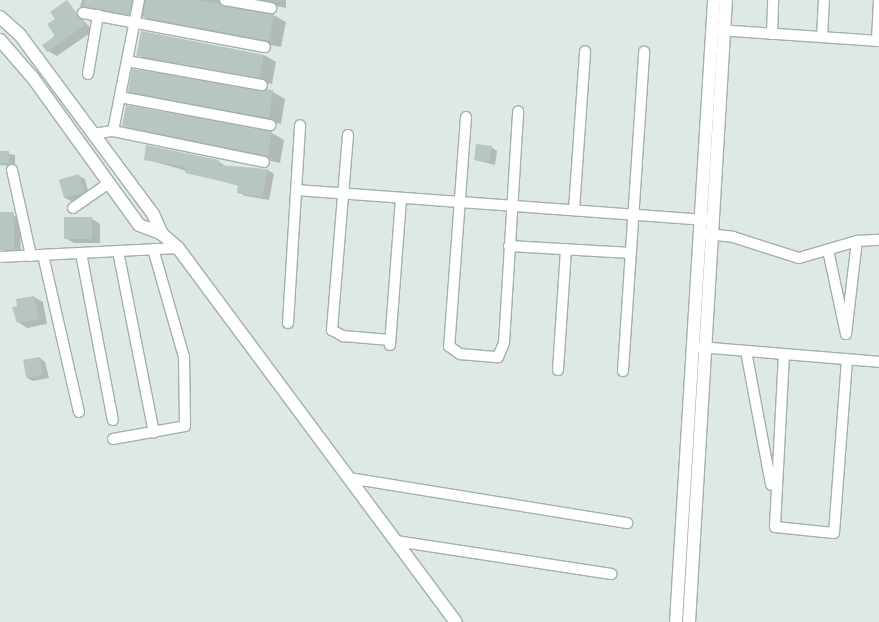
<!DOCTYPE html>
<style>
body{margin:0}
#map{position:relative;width:879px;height:622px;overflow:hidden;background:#dfe9e4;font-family:"Noto Sans",sans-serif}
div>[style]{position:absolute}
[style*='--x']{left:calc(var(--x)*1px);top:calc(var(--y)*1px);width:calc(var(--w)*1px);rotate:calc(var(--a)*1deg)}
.shadow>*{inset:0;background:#0003}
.building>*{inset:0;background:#b8c6c0;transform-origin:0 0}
.roads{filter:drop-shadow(1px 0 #a3b0ab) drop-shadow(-1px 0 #a3b0ab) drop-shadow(0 1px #a3b0ab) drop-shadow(0 -1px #a3b0ab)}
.minor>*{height:10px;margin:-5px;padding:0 5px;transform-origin:5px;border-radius:5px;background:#fff}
.tertiary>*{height:12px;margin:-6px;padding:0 6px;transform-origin:6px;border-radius:6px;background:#fff}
span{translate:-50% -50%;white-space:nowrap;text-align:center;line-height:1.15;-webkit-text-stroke:4.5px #eff6f3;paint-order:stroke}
</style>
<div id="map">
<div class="shadow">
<i style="clip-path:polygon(82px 0,239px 0,230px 7px,273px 15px,286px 22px,281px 47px,156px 24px,143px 16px,141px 21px,93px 14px,80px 7px)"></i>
<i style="clip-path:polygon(242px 0,286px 0,286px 8px)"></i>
<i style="clip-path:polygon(67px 2px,93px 31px,57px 56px,48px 51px)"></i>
<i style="clip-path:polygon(138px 55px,264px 55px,276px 62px,272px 84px,150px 62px)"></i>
<i style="clip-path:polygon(133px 70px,273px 92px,285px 99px,281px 124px,142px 98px,129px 91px)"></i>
<i style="clip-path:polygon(123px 125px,272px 133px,284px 140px,280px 163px,136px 132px)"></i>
<i style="clip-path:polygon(491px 147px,497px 151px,495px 165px,475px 160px)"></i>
<i style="clip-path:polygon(0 152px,15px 155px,15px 166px,0 165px)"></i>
<i style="clip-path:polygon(145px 159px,218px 161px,225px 166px,268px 170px,274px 174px,269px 200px,245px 196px,238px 192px,239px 186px)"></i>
<i style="clip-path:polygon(79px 176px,85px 179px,89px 195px,71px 201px,65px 198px)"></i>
<i style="clip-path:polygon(0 213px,19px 217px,21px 252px,0 250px)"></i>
<i style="clip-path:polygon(91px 218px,100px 224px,100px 243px,74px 243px,65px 238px)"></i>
<i style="clip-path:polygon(34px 297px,43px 302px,47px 324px,27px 328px,18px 322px)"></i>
<i style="clip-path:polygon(40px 358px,45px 362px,49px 378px,33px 381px,27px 378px)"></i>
</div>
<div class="building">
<i style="clip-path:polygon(67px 0,85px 25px,47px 52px,42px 45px,55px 36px,47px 24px,55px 19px,50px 12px)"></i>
<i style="clip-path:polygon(85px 0,132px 0,129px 15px,84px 6px)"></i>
<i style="clip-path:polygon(146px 0,197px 0,274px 14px,269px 41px,143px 17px)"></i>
<i style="left:141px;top:31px;width:125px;height:25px;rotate:11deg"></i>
<i style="clip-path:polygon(132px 69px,273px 90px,269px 118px,128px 92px)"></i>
<i style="clip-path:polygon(126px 105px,272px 131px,268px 156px,122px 126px)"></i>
<i style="left:476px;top:144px;width:16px;height:16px;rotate:7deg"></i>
<i style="clip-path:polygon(146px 145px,219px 160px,218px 165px,268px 169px,262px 197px,237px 193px,238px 185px,185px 173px,186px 167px,144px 160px)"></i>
<i style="left:0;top:151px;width:9px;height:12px"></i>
<i style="left:79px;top:174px;width:19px;height:21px;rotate:74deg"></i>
<i style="left:0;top:212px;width:14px;height:38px"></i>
<i style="left:64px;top:217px;width:28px;height:22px"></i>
<i style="clip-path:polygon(34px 296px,39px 319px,17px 323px,12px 307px,17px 306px,16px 299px)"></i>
<i style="left:40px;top:357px;width:18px;height:17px;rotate:81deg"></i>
</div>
<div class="roads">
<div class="minor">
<i style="--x:225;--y:0;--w:47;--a:9.9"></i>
<i style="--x:83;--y:13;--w:185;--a:10.6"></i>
<i style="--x:718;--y:30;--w:161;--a:3.9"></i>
<i style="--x:772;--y:34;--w:34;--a:-88"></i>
<i style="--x:822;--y:37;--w:37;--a:-87"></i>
<i style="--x:877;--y:41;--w:41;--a:-87.2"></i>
<i style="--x:127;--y:61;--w:137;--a:10.1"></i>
<i style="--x:88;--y:74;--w:60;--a:-80.4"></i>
<i style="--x:120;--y:97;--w:153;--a:10.6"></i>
<i style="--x:466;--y:117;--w:230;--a:94.2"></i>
<i style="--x:449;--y:346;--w:14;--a:36"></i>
<i style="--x:460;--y:354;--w:38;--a:5"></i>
<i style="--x:498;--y:357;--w:15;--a:-67"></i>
<i style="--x:504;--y:343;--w:232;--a:-86.5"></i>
<i style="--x:113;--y:131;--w:134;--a:-78.8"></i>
<i style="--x:93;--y:134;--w:20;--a:-9"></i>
<i style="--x:113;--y:131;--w:154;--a:11.6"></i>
<i style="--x:348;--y:135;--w:196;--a:94.7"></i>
<i style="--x:332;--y:330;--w:13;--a:29"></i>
<i style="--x:343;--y:336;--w:47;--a:4.9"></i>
<i style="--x:12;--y:170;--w:88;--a:77.5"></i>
<i style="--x:296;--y:190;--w:411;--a:4.2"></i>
<i style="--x:73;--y:208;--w:44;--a:-34.8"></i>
<i style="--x:574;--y:210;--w:159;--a:-86"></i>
<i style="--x:706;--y:234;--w:27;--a:6"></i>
<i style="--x:733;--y:237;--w:69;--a:17.7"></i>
<i style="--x:799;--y:258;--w:60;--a:-16.3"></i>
<i style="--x:857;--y:241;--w:22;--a:-3"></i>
<i style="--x:509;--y:246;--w:122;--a:3.3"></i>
<i style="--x:828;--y:250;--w:86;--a:77.9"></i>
<i style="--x:846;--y:334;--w:94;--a:-83.3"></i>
<i style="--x:118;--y:251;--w:185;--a:78.8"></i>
<i style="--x:81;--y:253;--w:170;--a:79.2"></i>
<i style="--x:43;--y:255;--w:161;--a:77.1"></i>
<i style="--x:0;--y:257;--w:178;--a:-2.9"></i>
<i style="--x:288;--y:323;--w:198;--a:-86.5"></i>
<i style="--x:390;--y:345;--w:147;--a:-85.7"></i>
<i style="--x:698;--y:347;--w:182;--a:4.7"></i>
<i style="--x:746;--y:351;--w:136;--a:79.4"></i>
<i style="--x:784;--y:354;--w:173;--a:93"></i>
<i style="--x:775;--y:527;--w:59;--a:5.8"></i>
<i style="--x:834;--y:533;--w:174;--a:-85.7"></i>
<i style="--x:558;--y:370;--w:121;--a:-86.2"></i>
<i style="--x:623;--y:371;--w:320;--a:-86.2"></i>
<i style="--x:113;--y:439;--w:73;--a:-10.2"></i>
<i style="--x:185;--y:426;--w:69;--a:-90.8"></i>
<i style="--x:184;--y:357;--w:112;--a:-106"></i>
<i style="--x:349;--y:478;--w:282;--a:9.2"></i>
<i style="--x:396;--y:541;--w:218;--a:8.7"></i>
</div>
<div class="tertiary">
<i style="--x:0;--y:17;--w:27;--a:42"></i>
<i style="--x:20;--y:35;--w:223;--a:53.4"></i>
<i style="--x:153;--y:214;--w:22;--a:66"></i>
<i style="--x:0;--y:40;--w:50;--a:49"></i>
<i style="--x:33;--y:78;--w:181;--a:54.2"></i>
<i style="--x:139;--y:225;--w:25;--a:21"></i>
<i style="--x:162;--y:234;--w:21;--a:41"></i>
<i style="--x:178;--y:248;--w:466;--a:53.4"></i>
<i style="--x:676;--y:622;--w:623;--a:-86.5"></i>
<i style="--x:689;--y:622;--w:623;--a:-86.6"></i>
</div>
</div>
</div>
